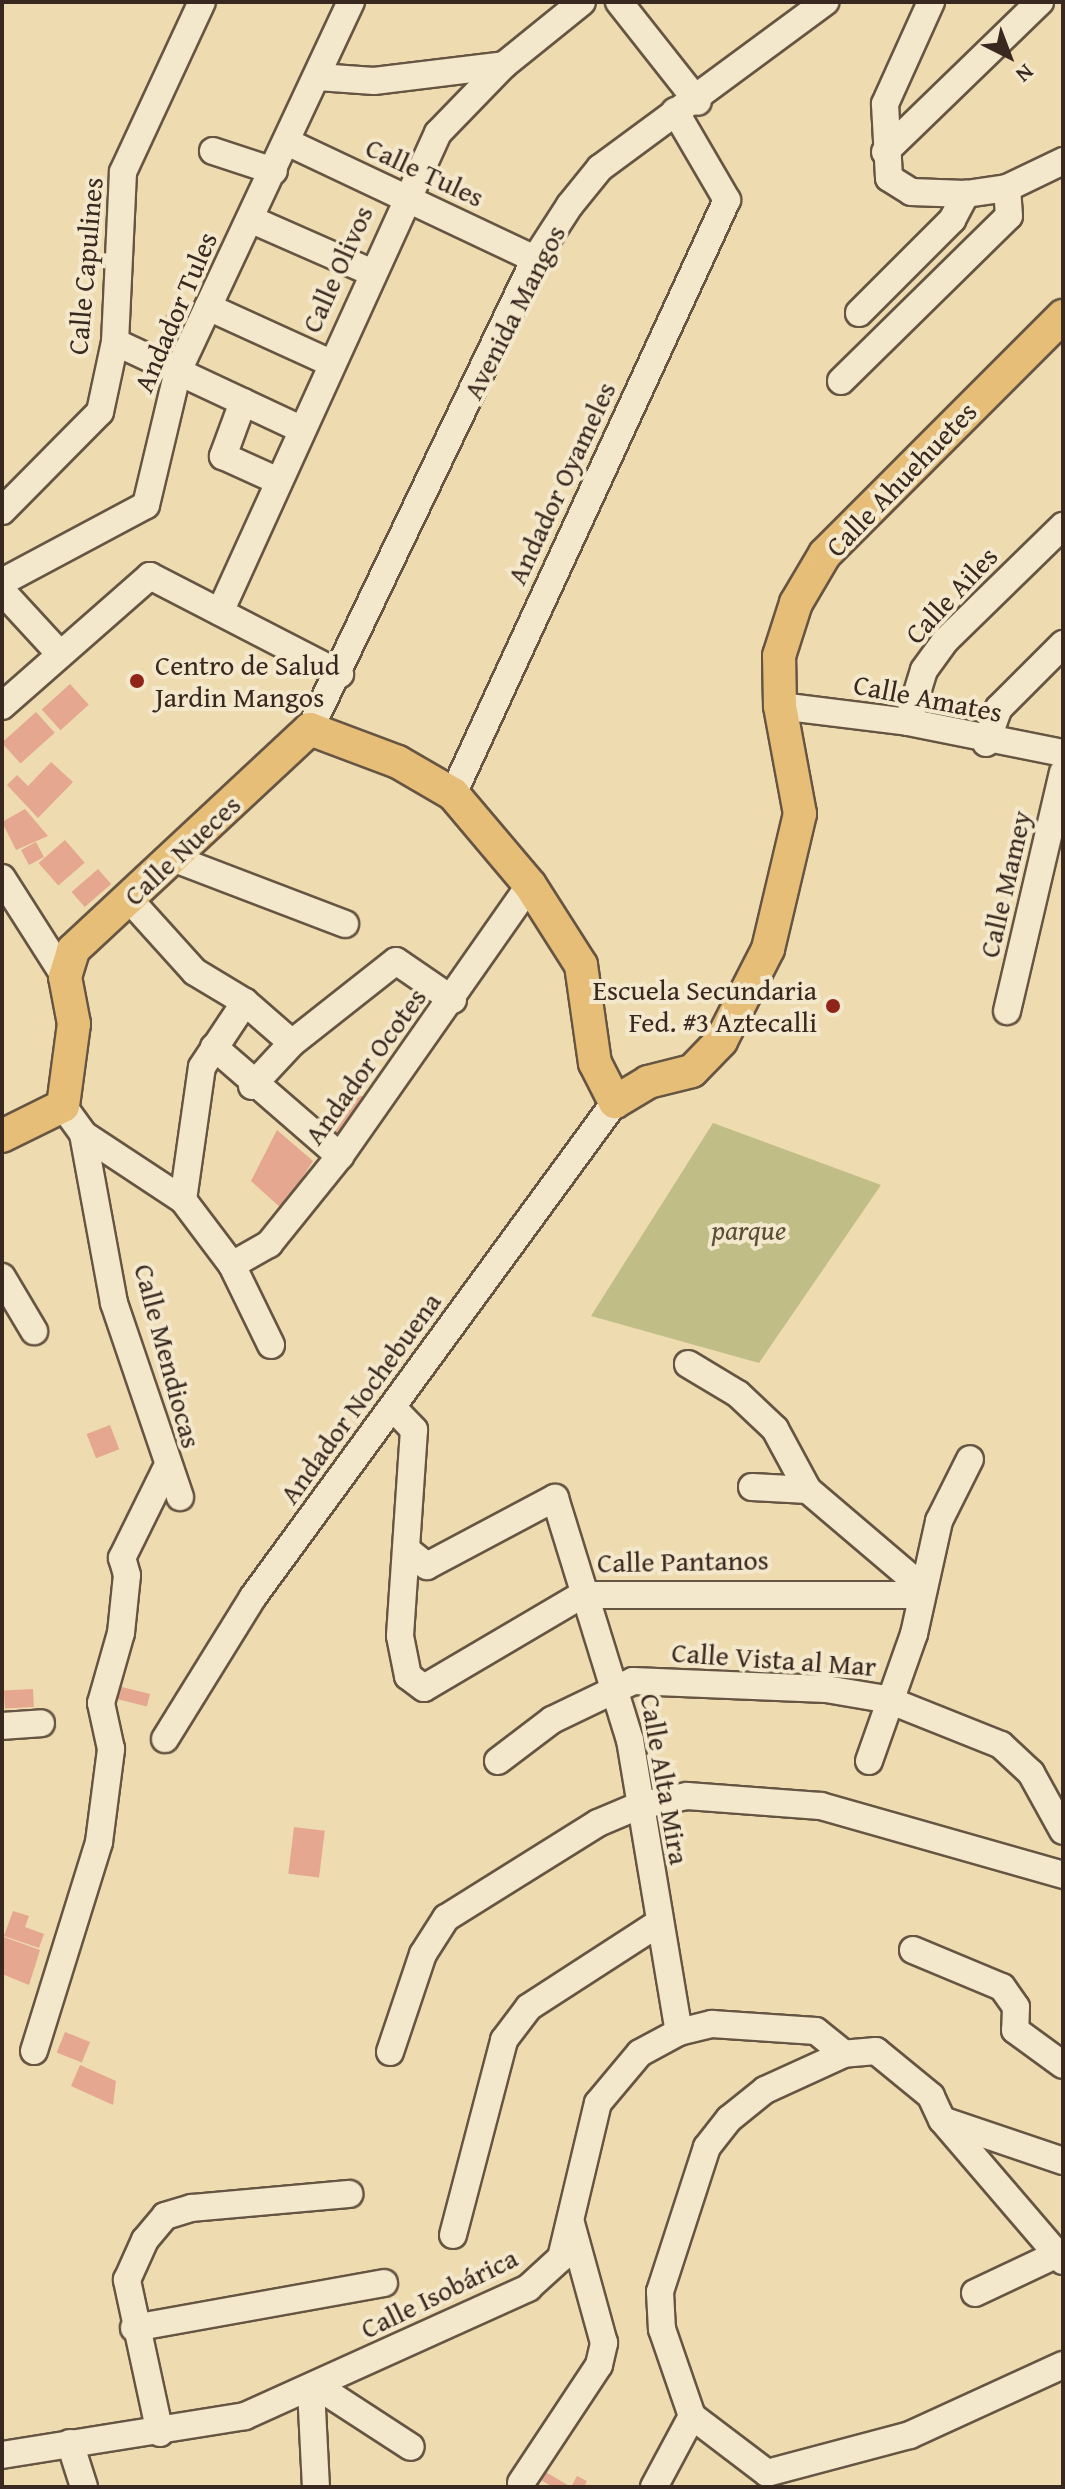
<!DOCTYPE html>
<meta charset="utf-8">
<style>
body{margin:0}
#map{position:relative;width:1065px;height:2489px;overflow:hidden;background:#eedbb0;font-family:"Gentium Book Plus",serif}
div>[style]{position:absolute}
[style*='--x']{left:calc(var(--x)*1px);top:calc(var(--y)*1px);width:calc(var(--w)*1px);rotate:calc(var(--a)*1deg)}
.green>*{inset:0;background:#c0be86}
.building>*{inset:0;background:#e5a78f;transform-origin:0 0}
.roads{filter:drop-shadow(2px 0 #665543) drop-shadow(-2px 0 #665543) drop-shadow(0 2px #665543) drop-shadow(0 -2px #665543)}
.minor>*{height:26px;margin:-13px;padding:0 13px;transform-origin:13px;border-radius:13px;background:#f4e8cc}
.major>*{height:32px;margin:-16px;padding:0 16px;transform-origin:16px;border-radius:16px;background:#e7be78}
.dots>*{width:22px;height:22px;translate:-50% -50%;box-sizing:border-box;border:4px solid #f4e8cc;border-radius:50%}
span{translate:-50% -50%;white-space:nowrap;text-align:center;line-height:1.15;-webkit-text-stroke:8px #f4e8cc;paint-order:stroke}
.street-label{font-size:28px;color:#38281f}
.poi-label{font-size:28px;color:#38281f}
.left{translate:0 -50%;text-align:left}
.right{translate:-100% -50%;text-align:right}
.park-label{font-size:28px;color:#5a4e39;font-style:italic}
.frame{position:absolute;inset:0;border:4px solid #38281f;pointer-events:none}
.north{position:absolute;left:969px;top:16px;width:80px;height:80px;-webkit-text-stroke:6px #f4e8cc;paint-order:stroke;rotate:138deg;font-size:22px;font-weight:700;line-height:32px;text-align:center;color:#38281f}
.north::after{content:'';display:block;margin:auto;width:28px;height:36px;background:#38281f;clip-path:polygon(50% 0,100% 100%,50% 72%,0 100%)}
</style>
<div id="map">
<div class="green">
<i style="clip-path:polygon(713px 1123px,881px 1185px,759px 1363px,591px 1316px)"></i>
</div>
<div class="building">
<i style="clip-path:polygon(166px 314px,190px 322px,187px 333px,172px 329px,165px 349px,156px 347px)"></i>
<i style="left:70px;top:684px;width:28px;height:38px;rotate:48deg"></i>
<i style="left:36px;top:712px;width:28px;height:46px;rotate:48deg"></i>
<i style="clip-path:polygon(51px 762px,73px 782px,38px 818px,7px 785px,17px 775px,28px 786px)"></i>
<i style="clip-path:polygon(25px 809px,48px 836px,16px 850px,2px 822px)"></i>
<i style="left:65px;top:840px;width:30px;height:35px;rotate:49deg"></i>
<i style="left:36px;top:842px;width:17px;height:17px;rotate:62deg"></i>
<i style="left:98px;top:869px;width:20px;height:35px;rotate:49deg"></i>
<i style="left:345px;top:1085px;width:27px;height:45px;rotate:34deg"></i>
<i style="clip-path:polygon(277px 1130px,313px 1161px,282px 1209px,251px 1181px)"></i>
<i style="left:110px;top:1425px;width:26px;height:25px;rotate:69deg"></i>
<i style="left:118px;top:1686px;width:33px;height:13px;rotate:14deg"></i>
<i style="left:33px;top:1689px;width:18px;height:29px;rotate:87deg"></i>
<i style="left:294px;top:1827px;width:31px;height:47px;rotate:7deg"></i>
<i style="clip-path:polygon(13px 1911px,29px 1916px,25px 1927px,44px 1934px,39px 1948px,4px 1936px)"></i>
<i style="clip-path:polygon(4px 1937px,40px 1950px,29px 1985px,2px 1974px)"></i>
<i style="left:65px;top:2032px;width:27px;height:22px;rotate:22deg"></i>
<i style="clip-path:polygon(80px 2065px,116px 2081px,113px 2105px,71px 2086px)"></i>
<i style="clip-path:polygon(544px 2471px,571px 2487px,577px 2476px,587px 2481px,584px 2487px,553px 2487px,539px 2479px)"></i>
</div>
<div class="roads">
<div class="minor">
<i style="--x:619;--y:2;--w:127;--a:51.7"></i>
<i style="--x:931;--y:2;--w:112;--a:114.3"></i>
<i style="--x:885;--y:104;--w:74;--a:86.9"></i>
<i style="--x:889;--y:178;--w:26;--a:32"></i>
<i style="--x:911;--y:192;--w:55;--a:2.1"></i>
<i style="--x:966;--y:194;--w:41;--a:-8.3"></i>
<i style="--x:1007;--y:188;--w:62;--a:-25.7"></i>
<i style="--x:318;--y:77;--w:56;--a:4.1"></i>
<i style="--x:374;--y:81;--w:131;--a:-7"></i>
<i style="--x:287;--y:142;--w:274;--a:25.3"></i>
<i style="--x:213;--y:151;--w:64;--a:18.2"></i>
<i style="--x:885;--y:152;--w:216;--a:-44.1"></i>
<i style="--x:250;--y:219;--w:132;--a:23.7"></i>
<i style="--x:208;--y:307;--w:135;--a:24.5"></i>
<i style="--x:859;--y:313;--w:132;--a:-45"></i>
<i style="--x:952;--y:220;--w:30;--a:-62"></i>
<i style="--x:115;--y:342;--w:205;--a:25.1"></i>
<i style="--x:841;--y:381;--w:235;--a:-44.5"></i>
<i style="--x:1009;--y:216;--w:28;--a:-94"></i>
<i style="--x:243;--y:402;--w:58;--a:110.3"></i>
<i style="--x:223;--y:456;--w:58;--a:24.4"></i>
<i style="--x:2;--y:511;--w:139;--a:-45.3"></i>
<i style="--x:100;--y:412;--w:72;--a:-77.9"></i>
<i style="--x:115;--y:342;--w:170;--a:-87.3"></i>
<i style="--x:123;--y:172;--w:187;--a:-65.1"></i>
<i style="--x:2;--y:582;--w:163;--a:-28.1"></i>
<i style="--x:146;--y:505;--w:138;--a:-76.6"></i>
<i style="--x:178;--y:371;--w:408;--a:-64.9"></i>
<i style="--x:2;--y:591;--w:86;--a:47.4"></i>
<i style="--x:220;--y:612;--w:526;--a:-65.53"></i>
<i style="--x:438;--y:133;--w:95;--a:-45.9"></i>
<i style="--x:504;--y:65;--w:100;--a:-38.9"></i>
<i style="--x:2;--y:706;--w:197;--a:-41.3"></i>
<i style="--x:150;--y:576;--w:214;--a:27.3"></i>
<i style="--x:780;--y:706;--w:129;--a:7.1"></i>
<i style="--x:908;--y:722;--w:158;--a:11.3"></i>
<i style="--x:908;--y:722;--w:54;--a:-72.9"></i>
<i style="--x:924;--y:670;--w:36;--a:-54"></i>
<i style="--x:945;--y:641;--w:165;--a:-44.3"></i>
<i style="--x:310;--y:729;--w:521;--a:-64.42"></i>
<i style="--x:535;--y:259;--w:64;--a:-57.1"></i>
<i style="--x:570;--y:205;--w:48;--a:-51"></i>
<i style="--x:600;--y:168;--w:280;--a:-36.4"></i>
<i style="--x:986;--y:743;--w:37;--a:-70"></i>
<i style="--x:999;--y:708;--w:91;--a:-45"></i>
<i style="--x:453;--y:794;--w:654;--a:-65.24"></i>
<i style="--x:727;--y:200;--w:103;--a:-120.3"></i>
<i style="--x:175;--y:859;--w:182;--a:20.9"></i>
<i style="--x:2;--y:878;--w:117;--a:57.5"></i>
<i style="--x:129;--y:899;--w:98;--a:47.9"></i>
<i style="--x:195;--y:972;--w:58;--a:31"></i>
<i style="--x:245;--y:1002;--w:62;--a:41.1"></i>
<i style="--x:1007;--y:1011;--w:245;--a:-76.8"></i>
<i style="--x:214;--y:1047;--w:167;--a:40.9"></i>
<i style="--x:252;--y:1086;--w:59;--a:-47.1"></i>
<i style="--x:292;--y:1043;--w:132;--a:-38.3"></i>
<i style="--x:396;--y:961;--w:69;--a:34.4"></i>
<i style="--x:63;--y:1106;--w:34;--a:54"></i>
<i style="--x:83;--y:1134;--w:120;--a:33.4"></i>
<i style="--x:183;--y:1200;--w:81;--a:53"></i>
<i style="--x:232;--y:1265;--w:89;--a:64"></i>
<i style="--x:83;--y:1134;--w:172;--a:79.6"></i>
<i style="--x:114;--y:1303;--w:205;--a:71.2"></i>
<i style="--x:183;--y:1200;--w:134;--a:-81.9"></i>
<i style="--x:202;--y:1067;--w:78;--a:-56.5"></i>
<i style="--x:232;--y:1265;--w:43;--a:-29.6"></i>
<i style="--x:269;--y:1244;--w:113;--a:-51.1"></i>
<i style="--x:340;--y:1156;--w:331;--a:-55"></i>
<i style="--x:2;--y:1277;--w:63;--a:59.3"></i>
<i style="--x:688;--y:1364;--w:58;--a:31"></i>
<i style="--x:738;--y:1394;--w:51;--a:43.4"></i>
<i style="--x:775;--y:1429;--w:69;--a:61.6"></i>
<i style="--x:808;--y:1490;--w:151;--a:40.4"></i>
<i style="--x:394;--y:1409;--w:29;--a:46"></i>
<i style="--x:414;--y:1430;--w:206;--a:93.9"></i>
<i style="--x:400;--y:1636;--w:41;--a:78.7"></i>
<i style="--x:408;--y:1676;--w:20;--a:37"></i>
<i style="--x:424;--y:1688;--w:183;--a:-30.5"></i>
<i style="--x:582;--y:1595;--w:338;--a:0"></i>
<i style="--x:752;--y:1487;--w:56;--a:3.1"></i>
<i style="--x:406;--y:1549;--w:27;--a:39"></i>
<i style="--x:427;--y:1566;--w:145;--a:-28"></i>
<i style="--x:555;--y:1498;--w:253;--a:72.8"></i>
<i style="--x:630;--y:1740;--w:296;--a:80.5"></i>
<i style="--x:2;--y:1726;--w:39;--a:-4"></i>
<i style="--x:165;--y:1739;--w:167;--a:-58.2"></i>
<i style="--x:253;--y:1597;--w:613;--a:-53.82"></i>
<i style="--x:498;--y:1761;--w:68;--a:-37.2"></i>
<i style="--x:552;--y:1720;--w:90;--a:-25.7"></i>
<i style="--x:633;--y:1681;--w:193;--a:2.4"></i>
<i style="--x:826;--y:1689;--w:61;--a:9.5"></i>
<i style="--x:886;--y:1699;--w:124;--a:21.8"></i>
<i style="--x:1001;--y:1745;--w:41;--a:43"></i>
<i style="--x:1031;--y:1773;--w:66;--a:61.1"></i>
<i style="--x:869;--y:1761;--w:135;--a:-70.5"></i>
<i style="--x:914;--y:1634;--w:116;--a:-77.5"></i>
<i style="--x:939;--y:1521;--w:69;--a:-63.4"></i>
<i style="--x:913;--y:1950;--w:96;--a:22.6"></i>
<i style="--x:1002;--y:1987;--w:24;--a:55"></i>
<i style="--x:1016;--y:2007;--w:23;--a:92"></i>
<i style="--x:1015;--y:2030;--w:59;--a:36.1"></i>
<i style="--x:34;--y:2051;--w:219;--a:-72.7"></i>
<i style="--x:99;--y:1842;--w:94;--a:-82.6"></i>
<i style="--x:111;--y:1749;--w:47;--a:-102.3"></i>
<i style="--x:101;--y:1703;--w:73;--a:-74.1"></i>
<i style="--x:121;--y:1633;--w:58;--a:-84.1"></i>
<i style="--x:127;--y:1575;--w:18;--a:-106"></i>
<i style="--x:122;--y:1558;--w:99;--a:-63.7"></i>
<i style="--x:390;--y:2052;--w:103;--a:-71.4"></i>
<i style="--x:423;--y:1954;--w:43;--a:-57.4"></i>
<i style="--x:446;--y:1918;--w:179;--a:-32"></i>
<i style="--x:598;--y:1823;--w:43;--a:-23"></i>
<i style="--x:638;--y:1806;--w:50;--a:-11.5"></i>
<i style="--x:687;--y:1796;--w:134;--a:4.3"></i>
<i style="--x:821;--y:1806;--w:252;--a:15.9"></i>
<i style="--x:945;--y:2121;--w:125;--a:18.7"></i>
<i style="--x:453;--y:2235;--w:202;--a:-75.3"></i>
<i style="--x:504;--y:2040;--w:41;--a:-52.9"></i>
<i style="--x:529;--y:2007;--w:155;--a:-32.9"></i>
<i style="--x:1063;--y:2261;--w:186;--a:-130.6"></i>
<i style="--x:942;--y:2120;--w:26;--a:-115"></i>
<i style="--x:931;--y:2096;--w:71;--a:-140.7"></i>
<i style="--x:876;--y:2051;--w:32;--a:175"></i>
<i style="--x:844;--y:2054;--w:87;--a:155.5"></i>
<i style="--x:765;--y:2090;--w:46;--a:141.1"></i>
<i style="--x:729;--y:2119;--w:36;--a:128"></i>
<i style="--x:707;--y:2147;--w:152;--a:108"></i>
<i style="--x:660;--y:2292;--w:37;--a:87"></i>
<i style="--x:662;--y:2329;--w:92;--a:71"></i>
<i style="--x:692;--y:2416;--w:94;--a:37.2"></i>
<i style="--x:767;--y:2473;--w:148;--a:-14.9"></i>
<i style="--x:910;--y:2435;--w:168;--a:-24.6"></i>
<i style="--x:975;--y:2293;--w:92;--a:-25.2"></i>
<i style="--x:134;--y:2328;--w:254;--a:-10.2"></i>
<i style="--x:320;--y:2388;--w:108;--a:33"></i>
<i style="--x:311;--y:2389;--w:98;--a:87.1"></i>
<i style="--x:160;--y:2433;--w:157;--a:-102.2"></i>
<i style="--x:127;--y:2280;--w:44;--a:-65.8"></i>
<i style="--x:145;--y:2240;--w:31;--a:-50"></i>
<i style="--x:165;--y:2216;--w:28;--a:-17"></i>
<i style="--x:192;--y:2208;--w:158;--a:-5.1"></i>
<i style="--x:70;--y:2443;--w:46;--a:72.3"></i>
<i style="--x:2;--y:2455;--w:246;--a:-9.1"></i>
<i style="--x:245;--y:2416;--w:311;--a:-24.3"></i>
<i style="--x:528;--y:2288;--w:45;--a:-42.3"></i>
<i style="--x:561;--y:2258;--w:159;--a:-76.6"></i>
<i style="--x:598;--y:2103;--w:65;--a:-50"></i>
<i style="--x:640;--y:2053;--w:44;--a:-28.3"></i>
<i style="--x:679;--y:2032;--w:34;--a:-14"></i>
<i style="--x:712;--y:2024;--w:104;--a:3.9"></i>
<i style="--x:816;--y:2031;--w:36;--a:39"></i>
<i style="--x:521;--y:2483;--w:141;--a:-56.5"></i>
<i style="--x:599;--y:2365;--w:23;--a:-77"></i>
<i style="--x:604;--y:2343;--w:124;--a:-105.4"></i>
<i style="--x:654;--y:2487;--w:81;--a:-61.8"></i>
</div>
<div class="major">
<i style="--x:2;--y:1136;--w:68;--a:-26.2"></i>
<i style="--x:63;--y:1106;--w:83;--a:-82.4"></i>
<i style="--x:74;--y:1024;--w:48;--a:-100.8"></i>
<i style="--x:65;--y:977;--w:28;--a:-73"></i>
<i style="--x:73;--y:950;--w:324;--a:-43"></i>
<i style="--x:310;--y:729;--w:94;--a:20.6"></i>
<i style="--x:398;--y:762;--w:64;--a:30.2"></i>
<i style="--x:453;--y:794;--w:119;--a:49.8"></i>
<i style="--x:530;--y:885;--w:95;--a:57.5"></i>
<i style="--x:581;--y:965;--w:99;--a:81.9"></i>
<i style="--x:595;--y:1063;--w:44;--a:62.9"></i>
<i style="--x:615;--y:1102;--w:39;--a:-31"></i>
<i style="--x:648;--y:1082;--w:45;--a:-14"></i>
<i style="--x:692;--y:1071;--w:42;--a:-46"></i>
<i style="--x:721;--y:1041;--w:103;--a:-62.9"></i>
<i style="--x:768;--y:949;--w:139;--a:-76.7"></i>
<i style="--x:800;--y:814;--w:110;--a:-100.5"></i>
<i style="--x:780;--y:706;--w:50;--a:-91.1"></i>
<i style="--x:779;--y:656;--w:56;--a:-72.2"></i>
<i style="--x:796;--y:603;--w:57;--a:-59.4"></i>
<i style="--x:825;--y:554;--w:337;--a:-45"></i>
</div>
</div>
<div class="dots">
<i style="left:137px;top:681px;background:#8f2418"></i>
<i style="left:833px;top:1006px;background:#8f2418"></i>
</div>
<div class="street-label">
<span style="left:425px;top:172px;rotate:25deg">Calle Tules</span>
<span style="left:85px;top:266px;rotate:-85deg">Calle Capulines</span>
<span style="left:337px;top:269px;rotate:-66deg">Calle Olivos</span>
<span style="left:175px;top:312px;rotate:-67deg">Andador Tules</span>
<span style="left:514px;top:312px;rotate:-63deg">Avenida Mangos</span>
<span style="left:901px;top:479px;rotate:-46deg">Calle Ahuehuetes</span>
<span style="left:561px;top:483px;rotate:-65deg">Andador Oyameles</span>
<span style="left:951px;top:595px;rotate:-47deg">Calle Ailes</span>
<span style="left:928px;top:698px;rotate:11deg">Calle Amates</span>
<span style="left:182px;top:850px;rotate:-43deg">Calle Nueces</span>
<span style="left:1005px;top:884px;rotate:-77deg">Calle Mamey</span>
<span style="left:365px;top:1066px;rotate:-54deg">Andador Ocotes</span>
<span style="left:168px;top:1356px;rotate:75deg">Calle Mendiocas</span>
<span style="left:360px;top:1398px;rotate:-54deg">Andador Nochebuena</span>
<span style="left:683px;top:1561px;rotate:-1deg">Calle Pantanos</span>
<span style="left:774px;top:1659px;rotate:4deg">Calle Vista al Mar</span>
<span style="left:665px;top:1779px;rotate:80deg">Calle Alta Mira</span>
<span style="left:439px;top:2293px;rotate:-26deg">Calle Isobárica</span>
</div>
<div class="poi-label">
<span class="left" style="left:155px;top:681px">Centro de Salud<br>Jardin Mangos</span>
<span class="right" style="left:817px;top:1006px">Escuela Secundaria<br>Fed. #3 Aztecalli</span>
</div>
<div class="park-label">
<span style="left:749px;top:1230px">parque</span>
</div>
<div class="frame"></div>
<div class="north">N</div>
</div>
